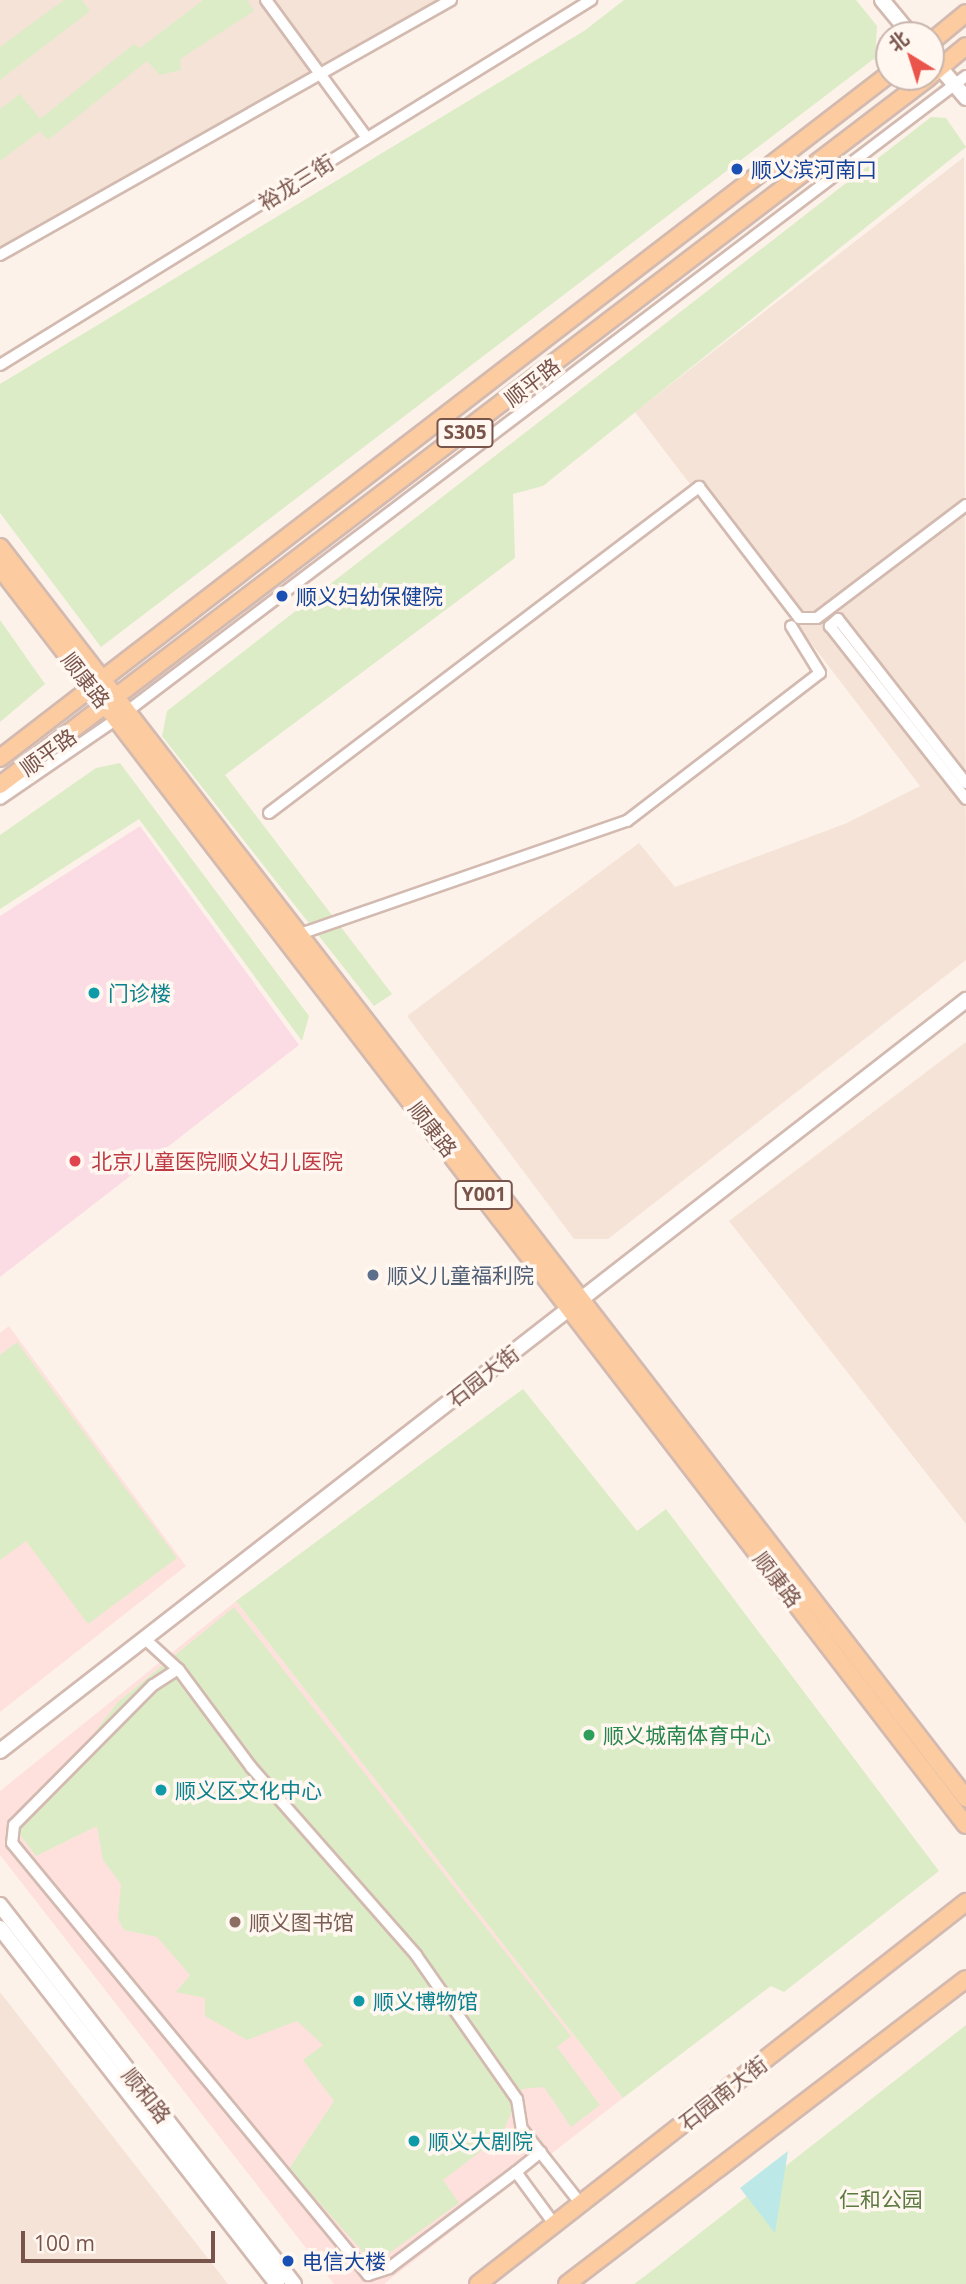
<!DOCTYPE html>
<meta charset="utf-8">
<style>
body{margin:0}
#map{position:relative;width:966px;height:2284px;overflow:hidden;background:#fdf2e9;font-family:"Open Sans","Noto Sans SC",sans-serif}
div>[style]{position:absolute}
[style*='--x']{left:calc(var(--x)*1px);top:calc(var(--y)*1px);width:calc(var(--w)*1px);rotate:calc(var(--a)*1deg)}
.residential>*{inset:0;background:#f5e3d7}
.commercial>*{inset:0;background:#fee1dd}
.medical>*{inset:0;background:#fbdce5}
.green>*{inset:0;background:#dcecc6}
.water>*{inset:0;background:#bce8e7}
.roads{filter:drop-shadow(2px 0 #d3bab0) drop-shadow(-2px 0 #d3bab0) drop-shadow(0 2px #d3bab0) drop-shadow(0 -2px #d3bab0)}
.street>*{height:10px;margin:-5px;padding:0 5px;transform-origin:5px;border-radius:5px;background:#fff}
.secondary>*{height:14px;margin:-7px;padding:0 7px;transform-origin:7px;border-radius:7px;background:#fff}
.primary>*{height:16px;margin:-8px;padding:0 8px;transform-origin:8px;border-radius:8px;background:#fdcba0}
.dots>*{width:19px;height:19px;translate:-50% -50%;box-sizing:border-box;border:4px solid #fff7f0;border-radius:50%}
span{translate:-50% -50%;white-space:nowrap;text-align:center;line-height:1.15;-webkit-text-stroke:7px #fff7f0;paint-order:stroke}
.shield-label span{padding:2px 5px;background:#fff7f0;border:2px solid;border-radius:5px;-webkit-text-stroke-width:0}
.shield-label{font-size:19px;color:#79544b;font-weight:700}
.transit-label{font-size:21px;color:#164399}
.left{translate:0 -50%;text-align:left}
.street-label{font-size:21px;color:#79544b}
.culture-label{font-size:21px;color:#0d838f}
.health-label{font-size:21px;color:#be3a42}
.service-label{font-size:21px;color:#4e5e75}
.leisure-label{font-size:21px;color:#27864d}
.education-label{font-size:21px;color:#785e54}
.park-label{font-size:21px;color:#5a7a40}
.north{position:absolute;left:875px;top:21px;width:70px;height:70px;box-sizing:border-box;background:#fff7f0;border:2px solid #c9b6ae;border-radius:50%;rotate:322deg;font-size:19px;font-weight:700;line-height:28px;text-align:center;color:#79544b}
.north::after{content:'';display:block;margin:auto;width:24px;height:32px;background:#ea544b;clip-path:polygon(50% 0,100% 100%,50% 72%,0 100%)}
.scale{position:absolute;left:21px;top:2231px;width:194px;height:32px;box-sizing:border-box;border:4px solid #79544b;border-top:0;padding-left:9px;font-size:21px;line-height:24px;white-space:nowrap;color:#79544b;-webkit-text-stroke:5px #fff7f0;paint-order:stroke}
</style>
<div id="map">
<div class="residential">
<i style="clip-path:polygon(0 0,442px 0,0 248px)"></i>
<i style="clip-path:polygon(964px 157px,966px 960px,608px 1239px,574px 1239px,407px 1016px,639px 843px,675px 887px,847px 823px,920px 786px,635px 412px)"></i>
<i style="clip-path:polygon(966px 1042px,966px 1524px,729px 1221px)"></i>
<i style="clip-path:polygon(0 1992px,228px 2284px,0 2284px)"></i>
</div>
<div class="commercial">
<i style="clip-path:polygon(9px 1326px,186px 1566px,0 1712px,0 1333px)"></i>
<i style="clip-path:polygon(236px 1601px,623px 2098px,384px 2284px,334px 2284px,0 1855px,0 1791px)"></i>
</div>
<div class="medical">
<i style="clip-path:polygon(140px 826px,299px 1045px,0 1277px,0 916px)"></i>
</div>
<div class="green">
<i style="clip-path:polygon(64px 0,82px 0,90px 11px,0 80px,0 47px)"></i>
<i style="clip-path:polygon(203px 0,247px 0,254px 11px,180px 59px,181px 70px,160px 75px,147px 61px,48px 140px,40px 131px,0 161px,0 109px,20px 94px,40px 119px,134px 44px,140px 48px)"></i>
<i style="clip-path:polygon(624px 0,856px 0,877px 26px,875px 58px,101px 647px,0 513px,0 384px,584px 31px)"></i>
<i style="clip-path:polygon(931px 117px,946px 118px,966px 147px,543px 486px,513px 494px,515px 558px,225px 775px,392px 994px,374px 1006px,162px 736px,167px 711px)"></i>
<i style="clip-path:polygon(0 620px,45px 684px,0 722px)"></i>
<i style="clip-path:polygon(120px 763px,309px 1016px,302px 1041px,139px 819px,0 909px,0 835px,96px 768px)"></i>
<i style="clip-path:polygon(17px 1342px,177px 1558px,88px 1624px,26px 1541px,0 1560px,0 1355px)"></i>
<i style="clip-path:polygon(523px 1389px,637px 1531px,666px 1509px,939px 1871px,784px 1992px,771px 1986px,623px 2098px,236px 1601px)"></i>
<i style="clip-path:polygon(234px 1607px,571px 2036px,557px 2047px,600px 2105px,571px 2127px,544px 2087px,522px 2089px,501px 2136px,443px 2180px,459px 2203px,374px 2264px,289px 2169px,334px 2101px,303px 2060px,323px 2045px,297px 2021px,247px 2040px,205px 2016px,205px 1998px,176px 1992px,190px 1975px,157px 1937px,124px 1930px,118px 1919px,121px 1884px,103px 1860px,97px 1826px,36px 1856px,18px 1832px,118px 1702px)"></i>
<i style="clip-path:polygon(966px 2025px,966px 2284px,634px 2284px,645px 2276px)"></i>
</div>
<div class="water">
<i style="clip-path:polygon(788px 2151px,775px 2233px,740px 2188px)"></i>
</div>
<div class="roads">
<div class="street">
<i style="--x:266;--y:0;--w:171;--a:53.8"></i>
<i style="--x:0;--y:255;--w:518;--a:-29.48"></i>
<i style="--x:0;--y:365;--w:695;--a:-31.7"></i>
<i style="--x:966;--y:783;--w:208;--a:-128"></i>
<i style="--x:838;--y:619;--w:11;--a:139"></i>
<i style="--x:830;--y:626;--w:220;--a:51.8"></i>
<i style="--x:0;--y:799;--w:142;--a:-34.4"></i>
<i style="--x:117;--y:719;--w:1065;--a:-37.14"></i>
<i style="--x:269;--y:813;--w:540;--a:-37.17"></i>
<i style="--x:699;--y:487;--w:165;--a:52.6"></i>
<i style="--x:799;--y:618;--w:18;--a:0"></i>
<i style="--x:817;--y:618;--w:187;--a:-37.2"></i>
<i style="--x:300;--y:934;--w:346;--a:-19.1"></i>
<i style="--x:627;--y:821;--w:243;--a:-37.5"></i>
<i style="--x:820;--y:673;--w:55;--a:-121.7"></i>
<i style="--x:145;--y:1639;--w:46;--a:42.4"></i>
<i style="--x:179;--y:1670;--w:121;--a:53.4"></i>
<i style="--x:251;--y:1767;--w:250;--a:48.7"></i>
<i style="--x:416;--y:1955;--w:176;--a:55"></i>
<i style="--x:517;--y:2099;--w:30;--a:81"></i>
<i style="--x:522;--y:2129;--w:95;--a:51.8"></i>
<i style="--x:178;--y:1669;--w:30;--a:147"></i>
<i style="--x:153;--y:1685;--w:197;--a:134.8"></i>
<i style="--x:14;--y:1825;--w:18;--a:96"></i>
<i style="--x:12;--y:1843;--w:560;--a:50.51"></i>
<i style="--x:368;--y:2275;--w:22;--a:-18"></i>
<i style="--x:389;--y:2268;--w:159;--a:-37.1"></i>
<i style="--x:516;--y:2172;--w:66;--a:53.7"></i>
<i style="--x:516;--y:2172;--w:32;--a:-39"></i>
</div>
<div class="secondary">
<i style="--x:882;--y:0;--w:45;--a:50.4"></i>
<i style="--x:931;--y:57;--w:54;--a:49.5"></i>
<i style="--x:0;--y:1751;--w:1224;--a:-37.86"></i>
<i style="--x:0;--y:1905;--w:480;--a:52.2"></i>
<i style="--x:0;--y:1928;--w:451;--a:52.1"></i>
</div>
<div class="primary">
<i style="--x:931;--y:42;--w:45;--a:-39.6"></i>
<i style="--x:931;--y:75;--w:45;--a:-39.6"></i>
<i style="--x:0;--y:547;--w:1581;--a:52.33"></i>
<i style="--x:0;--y:568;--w:1585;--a:52.46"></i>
<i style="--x:0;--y:758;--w:1122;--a:-37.57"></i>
<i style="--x:0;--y:785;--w:1168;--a:-37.31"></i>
<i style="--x:478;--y:2284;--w:620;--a:-38.05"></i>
<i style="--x:567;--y:2284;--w:502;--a:-37.39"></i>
</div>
</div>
<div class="dots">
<i style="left:737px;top:169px;background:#1a4fb4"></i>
<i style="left:282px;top:596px;background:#1a4fb4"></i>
<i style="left:94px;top:993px;background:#0f9aa8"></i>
<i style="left:75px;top:1161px;background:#e0444e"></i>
<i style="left:373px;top:1275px;background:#5c6f8a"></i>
<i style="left:589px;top:1735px;background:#2e9e5b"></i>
<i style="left:161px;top:1790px;background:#0f9aa8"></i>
<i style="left:235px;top:1922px;background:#8d6e63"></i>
<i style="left:359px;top:2001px;background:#0f9aa8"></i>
<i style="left:414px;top:2141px;background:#0f9aa8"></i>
<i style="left:288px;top:2261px;background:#1a4fb4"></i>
</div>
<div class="shield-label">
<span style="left:465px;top:433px">S305</span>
<span style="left:484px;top:1195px">Y001</span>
</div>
<div class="transit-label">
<span class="left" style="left:751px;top:169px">顺义滨河南口</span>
<span class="left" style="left:296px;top:596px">顺义妇幼保健院</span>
<span class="left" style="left:302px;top:2261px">电信大楼</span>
</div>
<div class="street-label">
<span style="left:296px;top:182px;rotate:-32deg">裕龙三街</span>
<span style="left:532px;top:382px;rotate:-38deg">顺平路</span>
<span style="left:86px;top:680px;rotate:52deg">顺康路</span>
<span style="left:48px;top:752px;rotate:-36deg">顺平路</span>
<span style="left:433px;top:1129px;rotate:52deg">顺康路</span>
<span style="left:483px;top:1376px;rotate:-38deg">石园大街</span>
<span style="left:778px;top:1579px;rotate:53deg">顺康路</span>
<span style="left:723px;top:2093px;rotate:-38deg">石园南大街</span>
<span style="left:147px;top:2095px;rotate:52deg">顺和路</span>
</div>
<div class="culture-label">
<span class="left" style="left:108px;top:993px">门诊楼</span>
<span class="left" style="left:175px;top:1790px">顺义区文化中心</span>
<span class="left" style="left:373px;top:2001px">顺义博物馆</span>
<span class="left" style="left:428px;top:2141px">顺义大剧院</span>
</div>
<div class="health-label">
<span class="left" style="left:91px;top:1161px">北京儿童医院顺义妇儿医院</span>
</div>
<div class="service-label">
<span class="left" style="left:387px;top:1275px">顺义儿童福利院</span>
</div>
<div class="leisure-label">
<span class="left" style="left:603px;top:1735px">顺义城南体育中心</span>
</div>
<div class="education-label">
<span class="left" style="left:249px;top:1922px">顺义图书馆</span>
</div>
<div class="park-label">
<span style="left:881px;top:2199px">仁和公园</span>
</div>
<div class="north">北</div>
<div class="scale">100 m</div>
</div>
